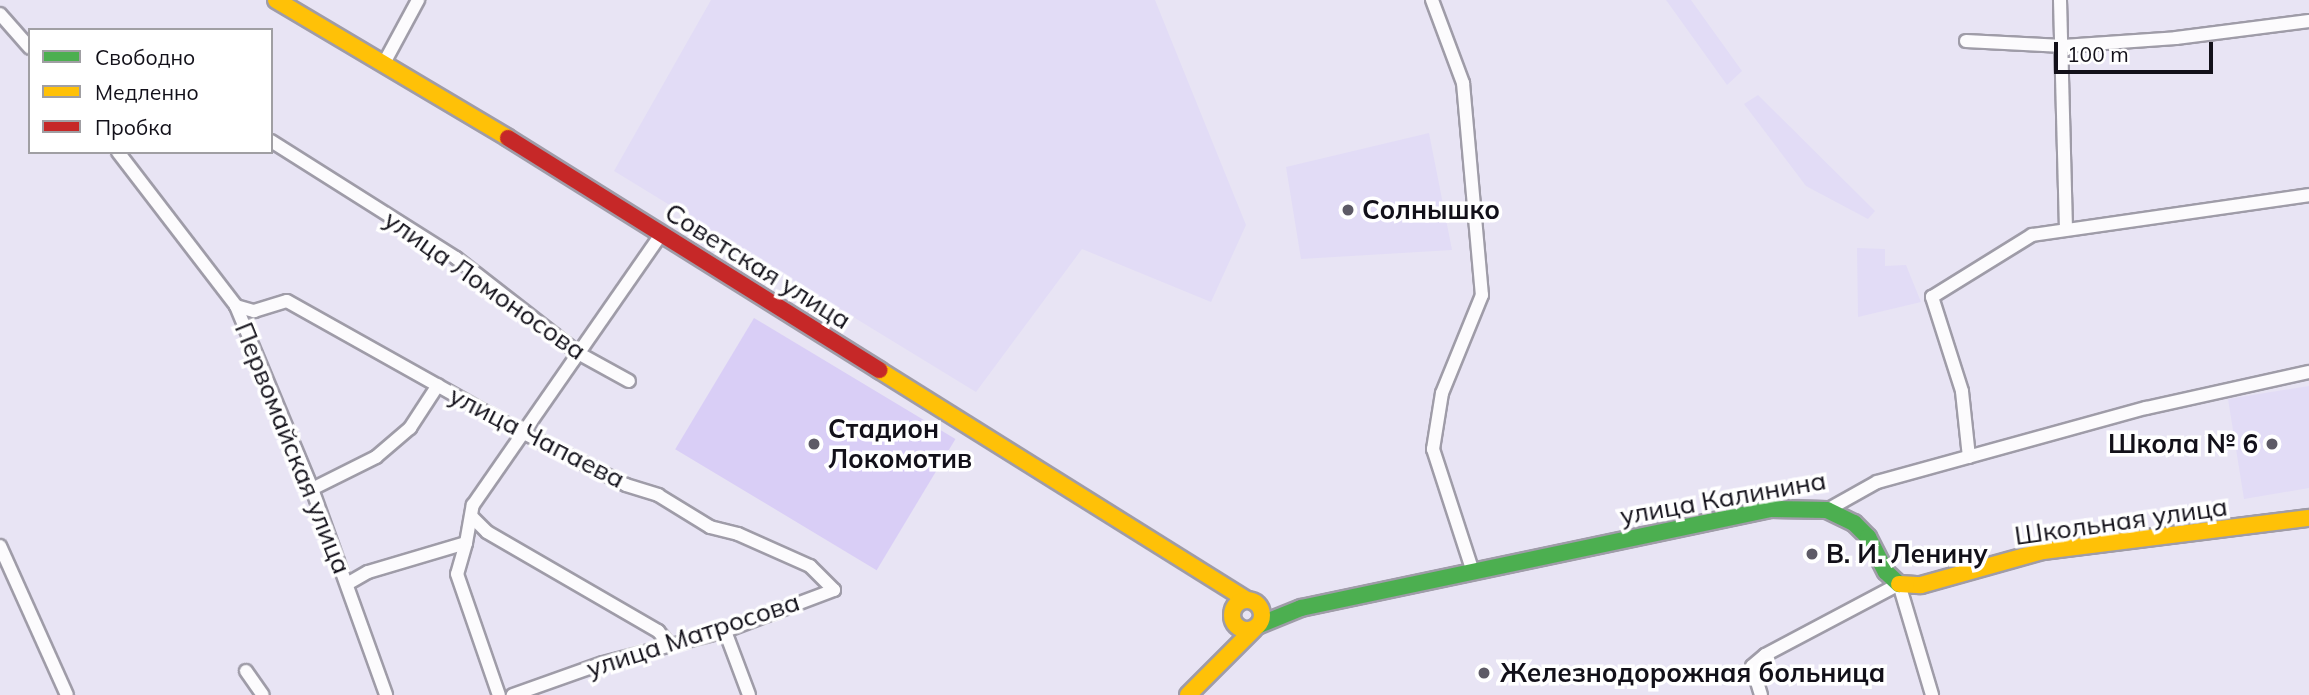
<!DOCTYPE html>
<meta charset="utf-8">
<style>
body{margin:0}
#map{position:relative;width:2309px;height:695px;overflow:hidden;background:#e8e4f4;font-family:Mulish,sans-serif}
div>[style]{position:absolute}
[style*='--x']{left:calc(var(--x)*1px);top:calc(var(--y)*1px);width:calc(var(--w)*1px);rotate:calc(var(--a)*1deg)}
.built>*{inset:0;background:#e2dcf6}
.green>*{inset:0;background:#d9cef6;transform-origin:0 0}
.roads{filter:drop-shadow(2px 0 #9f9ca8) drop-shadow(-2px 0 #9f9ca8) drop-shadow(0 2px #9f9ca8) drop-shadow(0 -2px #9f9ca8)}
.street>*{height:12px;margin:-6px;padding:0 6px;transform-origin:6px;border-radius:6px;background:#fcfbfd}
.fast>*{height:16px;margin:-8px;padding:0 8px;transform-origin:8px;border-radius:8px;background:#4caf50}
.slow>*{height:16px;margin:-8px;padding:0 8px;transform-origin:8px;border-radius:8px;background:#ffc107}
.slow>.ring{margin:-8px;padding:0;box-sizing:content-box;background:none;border:16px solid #ffc107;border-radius:50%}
.jam>*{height:16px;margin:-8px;padding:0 8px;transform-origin:8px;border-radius:8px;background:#c62828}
.dots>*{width:19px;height:19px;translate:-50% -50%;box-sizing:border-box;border:4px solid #fff;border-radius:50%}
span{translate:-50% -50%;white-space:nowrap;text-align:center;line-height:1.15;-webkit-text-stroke:7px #fff;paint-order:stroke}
.poi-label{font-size:26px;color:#121019;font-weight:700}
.left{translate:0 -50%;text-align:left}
.right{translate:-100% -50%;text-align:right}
.street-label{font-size:26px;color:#121019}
.legend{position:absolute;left:28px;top:28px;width:245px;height:126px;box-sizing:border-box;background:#fff;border:2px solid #a09fa3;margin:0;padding:9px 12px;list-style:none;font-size:21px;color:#121019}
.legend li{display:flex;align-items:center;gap:14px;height:35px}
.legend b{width:35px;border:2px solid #a09fa3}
.scale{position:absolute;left:2054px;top:42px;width:159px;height:32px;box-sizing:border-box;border:4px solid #121019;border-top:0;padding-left:9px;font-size:21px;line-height:24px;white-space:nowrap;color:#121019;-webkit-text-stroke:5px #fff;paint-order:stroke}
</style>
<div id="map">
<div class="built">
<i style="clip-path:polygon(711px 0,1155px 0,1246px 225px,1211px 302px,1082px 249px,976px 392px,614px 171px)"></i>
<i style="clip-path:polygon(1666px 0,1691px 0,1742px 71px,1727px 85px)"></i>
<i style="clip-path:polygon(1758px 95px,1875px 211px,1868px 219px,1806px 186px,1744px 104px)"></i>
<i style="clip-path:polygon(1429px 133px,1452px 250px,1301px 259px,1286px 167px)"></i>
<i style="clip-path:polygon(1857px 248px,1885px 249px,1885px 266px,1906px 265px,1921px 302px,1858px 317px)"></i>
<i style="clip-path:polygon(2309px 386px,2309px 488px,2244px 499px,2228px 399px)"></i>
</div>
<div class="green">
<i style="left:754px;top:318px;width:235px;height:153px;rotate:31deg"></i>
</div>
<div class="roads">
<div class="street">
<i style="--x:1432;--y:0;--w:89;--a:69.5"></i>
<i style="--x:1463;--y:83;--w:213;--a:84.9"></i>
<i style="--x:1482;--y:295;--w:106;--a:112.2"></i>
<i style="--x:1442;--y:393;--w:57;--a:99.1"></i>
<i style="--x:1433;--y:449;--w:129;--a:72"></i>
<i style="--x:2060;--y:0;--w:229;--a:88.5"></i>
<i style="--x:0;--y:14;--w:45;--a:48.6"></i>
<i style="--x:1966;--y:41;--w:97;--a:3"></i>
<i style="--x:2063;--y:46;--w:113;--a:-4"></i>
<i style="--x:2176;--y:38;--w:134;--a:-7.3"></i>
<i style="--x:384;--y:63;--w:72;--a:-61.6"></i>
<i style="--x:271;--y:141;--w:219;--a:32.3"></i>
<i style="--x:456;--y:258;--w:155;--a:37.9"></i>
<i style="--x:578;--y:353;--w:58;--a:28.8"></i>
<i style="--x:118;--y:152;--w:194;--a:52.5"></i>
<i style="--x:236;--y:306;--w:198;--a:67.4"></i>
<i style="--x:312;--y:489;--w:219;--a:70.2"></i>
<i style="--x:236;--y:306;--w:19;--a:16"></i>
<i style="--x:254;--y:311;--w:34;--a:-17"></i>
<i style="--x:287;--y:301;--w:249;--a:29.3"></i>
<i style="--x:504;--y:423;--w:137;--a:26.9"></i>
<i style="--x:626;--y:485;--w:34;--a:17"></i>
<i style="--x:658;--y:495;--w:61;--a:31.6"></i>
<i style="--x:710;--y:527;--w:29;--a:14"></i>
<i style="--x:738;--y:534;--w:79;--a:24"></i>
<i style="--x:810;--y:566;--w:34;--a:45"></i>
<i style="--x:834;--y:590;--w:116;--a:159.4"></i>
<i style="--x:725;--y:631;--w:126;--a:165.3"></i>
<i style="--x:603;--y:663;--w:96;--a:160.4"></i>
<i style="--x:1969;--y:457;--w:66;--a:-96.1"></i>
<i style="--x:1962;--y:391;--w:99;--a:-107.7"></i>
<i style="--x:1932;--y:297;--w:118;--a:-31.8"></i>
<i style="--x:2032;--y:235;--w:280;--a:-8.2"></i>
<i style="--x:312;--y:489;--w:72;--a:-26.6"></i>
<i style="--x:376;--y:457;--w:45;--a:-40.5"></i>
<i style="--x:410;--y:428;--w:51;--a:-56.9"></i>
<i style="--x:1827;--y:510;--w:57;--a:-29.2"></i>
<i style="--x:1877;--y:482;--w:279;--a:-15.4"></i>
<i style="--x:2146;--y:408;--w:167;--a:-12.5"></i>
<i style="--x:472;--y:517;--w:21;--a:45"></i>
<i style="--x:487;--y:532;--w:198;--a:30.1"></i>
<i style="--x:658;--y:631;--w:17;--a:50"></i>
<i style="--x:466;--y:543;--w:32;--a:106"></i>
<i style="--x:457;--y:574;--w:128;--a:70.9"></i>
<i style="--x:0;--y:546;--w:163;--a:65.8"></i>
<i style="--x:347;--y:584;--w:24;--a:-30"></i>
<i style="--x:368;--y:572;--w:102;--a:-16.5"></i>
<i style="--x:466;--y:543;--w:39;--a:-80"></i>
<i style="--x:473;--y:505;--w:329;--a:-55.2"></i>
<i style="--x:725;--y:631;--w:68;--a:69.4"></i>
<i style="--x:246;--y:671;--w:29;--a:55"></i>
<i style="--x:1761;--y:695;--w:30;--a:-107"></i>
<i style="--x:1752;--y:666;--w:17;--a:-40"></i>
<i style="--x:1765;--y:655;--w:152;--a:-27.9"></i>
<i style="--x:1899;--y:584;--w:116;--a:73.4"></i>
</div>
<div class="fast">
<i style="--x:1259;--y:625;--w:45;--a:-22"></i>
<i style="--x:1301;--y:608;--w:479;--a:-11.9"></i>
<i style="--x:1770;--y:509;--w:57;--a:1"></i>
<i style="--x:1827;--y:510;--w:30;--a:26"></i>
<i style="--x:1854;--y:523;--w:20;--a:45"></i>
<i style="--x:1868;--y:537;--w:39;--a:63"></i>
<i style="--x:1886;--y:572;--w:18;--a:43"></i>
</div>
<div class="slow">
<i style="--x:276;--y:0;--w:270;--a:30.7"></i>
<i style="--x:879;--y:370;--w:433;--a:32"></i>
<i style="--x:1899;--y:584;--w:22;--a:3"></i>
<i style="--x:1921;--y:585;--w:127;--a:-15.6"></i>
<i style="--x:2043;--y:551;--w:268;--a:-7.1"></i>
<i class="ring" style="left:1232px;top:600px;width:14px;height:14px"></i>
<i style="--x:1188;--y:695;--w:93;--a:-45"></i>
</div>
<div class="jam">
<i style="--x:508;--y:138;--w:438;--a:32"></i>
</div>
</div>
<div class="dots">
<i style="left:1348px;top:210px;background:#5d5a66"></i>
<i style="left:814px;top:444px;background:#5d5a66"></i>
<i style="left:2272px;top:444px;background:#5d5a66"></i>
<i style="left:1812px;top:554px;background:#5d5a66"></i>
<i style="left:1484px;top:673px;background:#5d5a66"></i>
</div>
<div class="poi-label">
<span class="left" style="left:1362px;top:210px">Солнышко</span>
<span class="left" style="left:828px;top:444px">Стадион<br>Локомотив</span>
<span class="right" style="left:2258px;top:444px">Школа № 6</span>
<span class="left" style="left:1826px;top:554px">В. И. Ленину</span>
<span class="left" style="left:1500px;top:673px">Железнодорожная больница</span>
</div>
<div class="street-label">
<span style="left:758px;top:266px;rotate:32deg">Советская улица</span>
<span style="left:485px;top:285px;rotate:35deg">улица Ломоносова</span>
<span style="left:537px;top:437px;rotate:27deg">улица Чапаева</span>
<span style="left:293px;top:448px;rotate:68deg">Первомайская улица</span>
<span style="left:1723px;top:498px;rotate:-10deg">улица Калинина</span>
<span style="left:2121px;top:521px;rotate:-8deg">Школьная улица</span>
<span style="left:693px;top:635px;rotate:-18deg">улица Матросова</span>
</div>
<ul class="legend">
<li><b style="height:9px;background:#4caf50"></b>Свободно</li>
<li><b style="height:9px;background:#ffc107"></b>Медленно</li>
<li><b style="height:9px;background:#c62828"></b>Пробка</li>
</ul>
<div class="scale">100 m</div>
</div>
